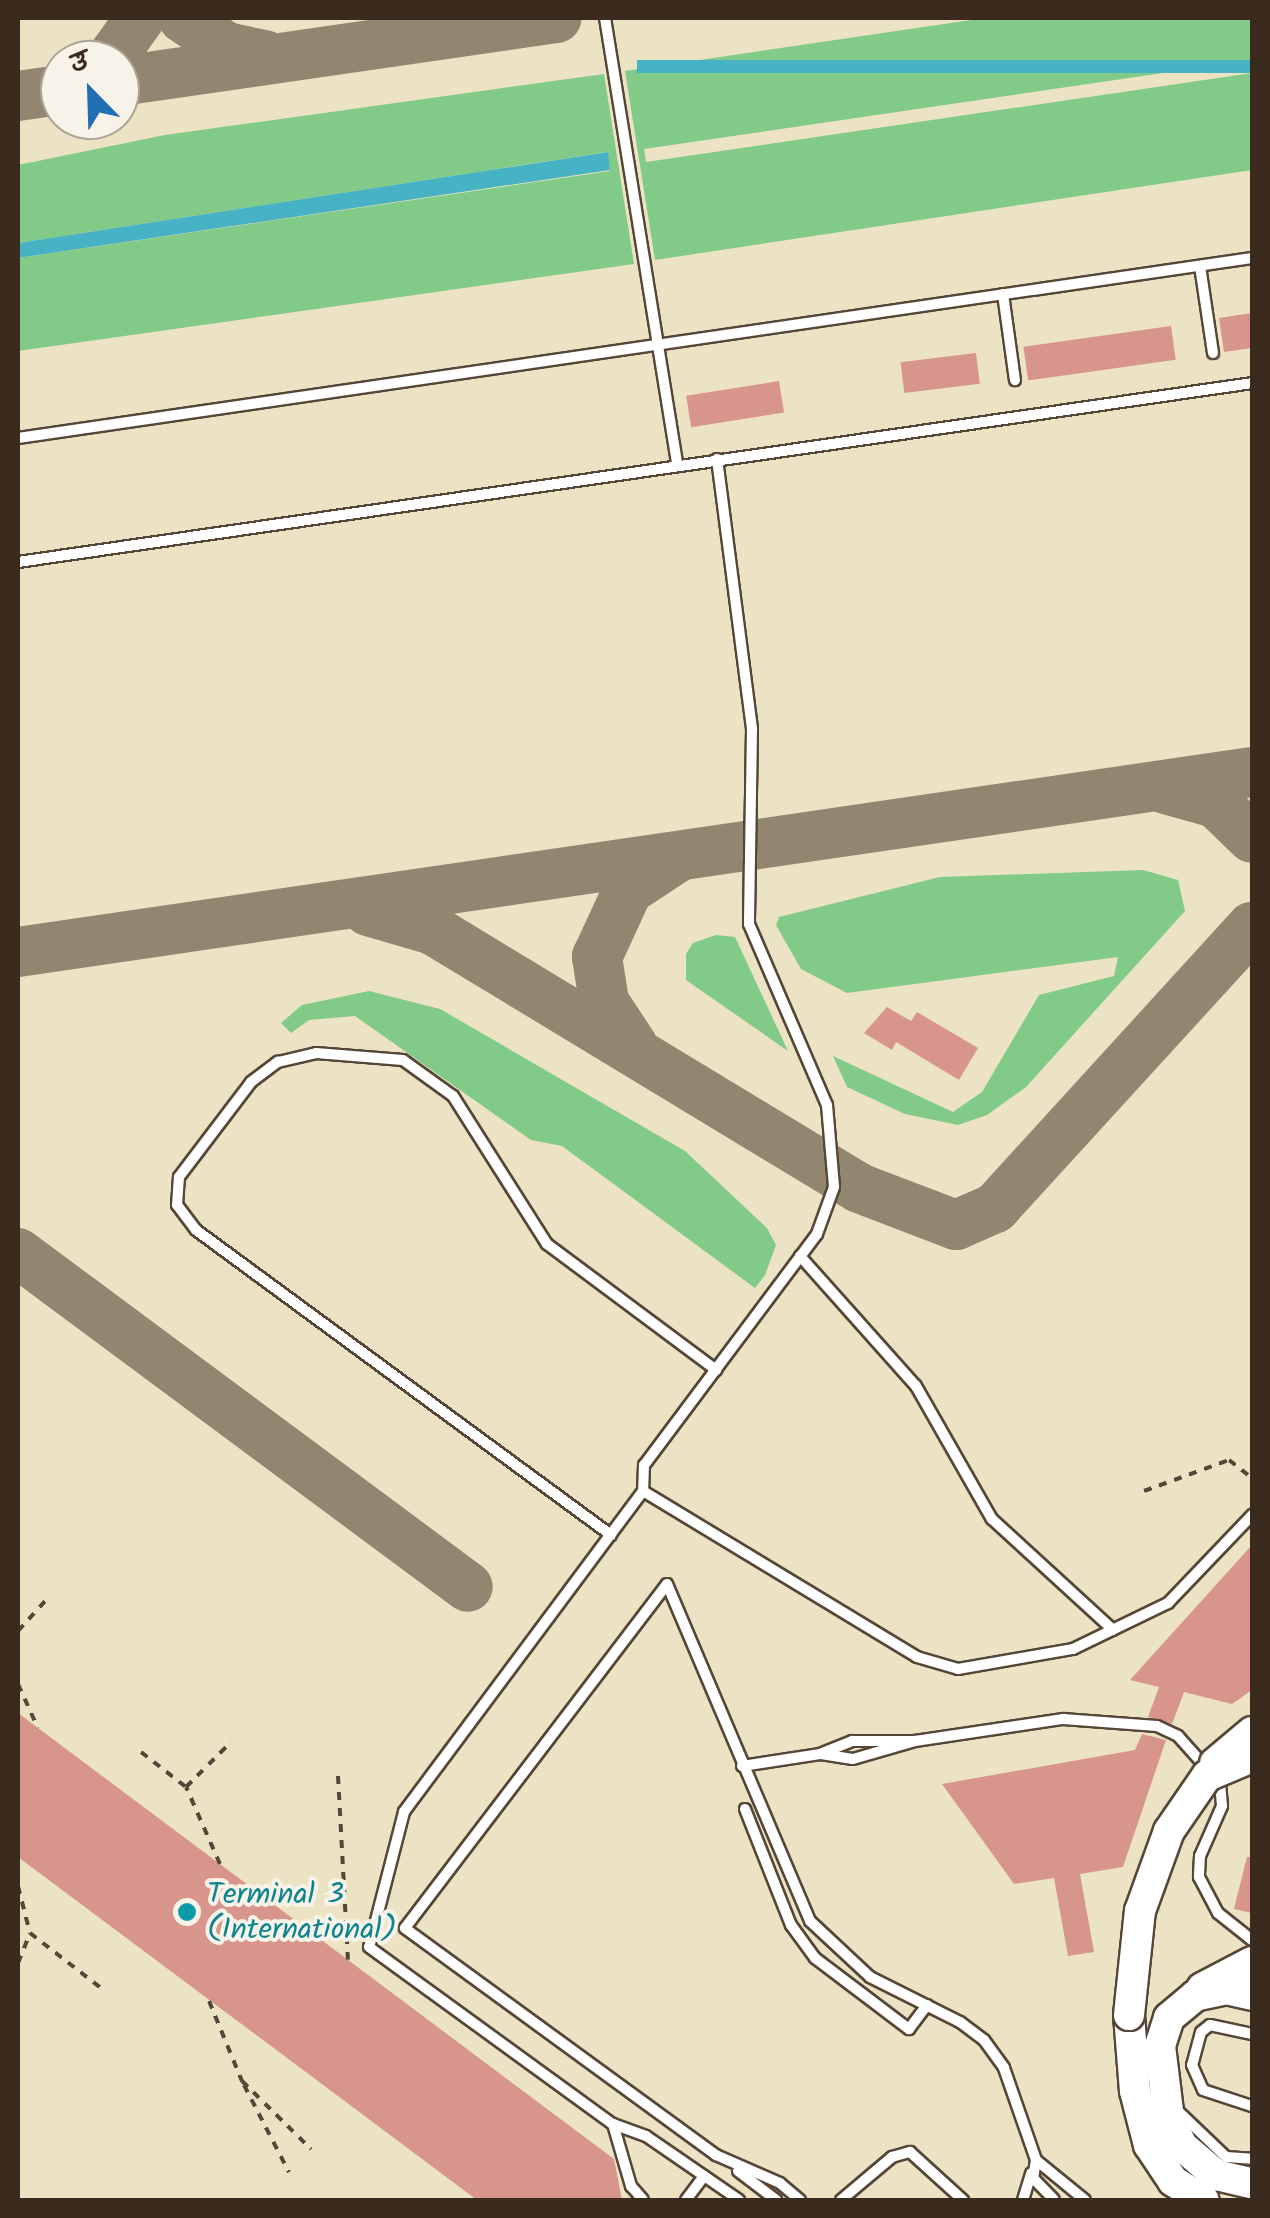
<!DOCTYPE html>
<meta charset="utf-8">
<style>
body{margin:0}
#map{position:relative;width:1270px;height:2218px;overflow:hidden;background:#ebe3c3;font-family:Kalam,"Playpen Sans Deva",sans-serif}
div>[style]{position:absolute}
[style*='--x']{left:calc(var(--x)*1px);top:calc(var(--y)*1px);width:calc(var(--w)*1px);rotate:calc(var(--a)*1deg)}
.green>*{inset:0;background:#81ca87}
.water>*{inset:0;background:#46b2c3;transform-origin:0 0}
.taxiway>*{height:50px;margin:-25px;padding:0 25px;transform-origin:25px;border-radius:25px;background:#938670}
.building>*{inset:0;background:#d8958c;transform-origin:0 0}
.path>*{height:4px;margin-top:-2px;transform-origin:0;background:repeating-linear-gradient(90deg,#554637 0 8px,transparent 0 16px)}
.roads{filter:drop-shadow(2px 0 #554637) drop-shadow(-2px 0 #554637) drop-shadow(0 2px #554637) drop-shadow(0 -2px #554637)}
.service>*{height:10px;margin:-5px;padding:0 5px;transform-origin:5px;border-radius:5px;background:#fff}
.secondary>*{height:30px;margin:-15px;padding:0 15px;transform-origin:15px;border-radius:15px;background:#fff}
.bridges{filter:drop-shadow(2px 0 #554637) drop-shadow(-2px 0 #554637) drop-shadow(0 2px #554637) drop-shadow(0 -2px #554637)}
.secondary-bridge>*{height:30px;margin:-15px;padding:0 15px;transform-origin:15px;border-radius:15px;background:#fff}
.dots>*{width:28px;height:28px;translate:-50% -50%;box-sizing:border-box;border:5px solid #f7f3e8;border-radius:50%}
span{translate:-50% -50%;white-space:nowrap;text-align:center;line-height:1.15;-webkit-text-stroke:8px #f7f3e8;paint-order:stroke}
.culture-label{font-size:30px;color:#0d838f}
.left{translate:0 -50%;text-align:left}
.frame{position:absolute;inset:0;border:20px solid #3b2a1e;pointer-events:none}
.north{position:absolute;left:40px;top:40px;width:100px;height:100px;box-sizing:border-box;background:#f7f3e8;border:2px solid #aca397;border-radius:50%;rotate:337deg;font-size:28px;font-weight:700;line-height:40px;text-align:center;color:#3b2a1e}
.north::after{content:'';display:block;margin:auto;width:35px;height:45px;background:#1f6fb2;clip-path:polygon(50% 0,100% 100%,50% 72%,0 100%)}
</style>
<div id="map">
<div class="green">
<i style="clip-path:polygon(985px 18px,1252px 18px,1252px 60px,644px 149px,646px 162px,1252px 73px,1252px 170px,655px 260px,625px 71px)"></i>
<i style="clip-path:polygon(604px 74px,634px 264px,18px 351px,18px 258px,610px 171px,607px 152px,18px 243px,18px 165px,165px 135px)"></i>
<i style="clip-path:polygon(1143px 870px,1178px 880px,1185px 911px,1026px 1087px,987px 1115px,958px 1125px,905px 1114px,847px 1087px,833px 1056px,953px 1112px,982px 1092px,1039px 995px,1114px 976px,1118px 957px,847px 993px,801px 969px,776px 925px,779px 917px,940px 877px)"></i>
<i style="clip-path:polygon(716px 935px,735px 937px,788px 1051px,686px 980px,686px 954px,693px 943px)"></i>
<i style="clip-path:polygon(369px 991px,440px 1009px,685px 1151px,767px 1228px,776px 1245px,765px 1275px,755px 1288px,562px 1146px,531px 1140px,355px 1016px,309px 1020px,291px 1033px,281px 1023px,302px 1005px)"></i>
</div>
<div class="water">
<i style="left:1252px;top:60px;width:13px;height:615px;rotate:90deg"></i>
<i style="clip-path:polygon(608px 152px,610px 170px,18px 258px,18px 243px)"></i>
</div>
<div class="taxiway">
<i style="--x:183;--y:18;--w:52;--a:34"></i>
<i style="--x:226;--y:47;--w:40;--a:12"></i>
<i style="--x:110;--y:60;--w:52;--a:-54.5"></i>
<i style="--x:120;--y:81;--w:441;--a:-8.2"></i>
<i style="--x:18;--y:96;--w:42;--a:-8.1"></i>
<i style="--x:1165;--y:789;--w:53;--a:15.4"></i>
<i style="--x:1216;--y:803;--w:50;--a:44.2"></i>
<i style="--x:368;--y:911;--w:68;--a:16.3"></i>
<i style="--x:433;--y:930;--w:498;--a:31.2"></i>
<i style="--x:859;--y:1188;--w:104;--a:20.9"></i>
<i style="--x:956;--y:1225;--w:43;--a:-23.6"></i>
<i style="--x:995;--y:1208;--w:381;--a:-47.6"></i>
<i style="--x:18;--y:952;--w:1247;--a:-8.3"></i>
<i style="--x:633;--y:1046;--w:53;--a:-123.4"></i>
<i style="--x:604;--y:1002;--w:46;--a:-98.8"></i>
<i style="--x:597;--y:957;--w:74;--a:-65.2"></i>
<i style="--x:628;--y:890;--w:56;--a:-33.4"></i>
<i style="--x:18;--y:1253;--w:560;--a:36.58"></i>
</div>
<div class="building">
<i style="clip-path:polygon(1252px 313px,1252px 348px,1224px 352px,1219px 318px)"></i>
<i style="left:1171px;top:326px;width:34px;height:149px;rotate:82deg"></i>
<i style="left:976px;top:353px;width:31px;height:76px;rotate:83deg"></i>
<i style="left:779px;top:381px;width:32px;height:94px;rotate:81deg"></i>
<i style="clip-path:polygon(887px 1007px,911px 1021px,917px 1012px,978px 1048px,959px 1080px,896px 1042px,892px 1050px,864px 1033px)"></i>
<i style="clip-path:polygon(1252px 1545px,1252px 1690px,1232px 1704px,1184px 1692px,1172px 1724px,1148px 1717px,1159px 1687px,1130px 1680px)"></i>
<i style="clip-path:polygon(18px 1713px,614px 2159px,622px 2200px,477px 2200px,18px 1857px)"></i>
<i style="clip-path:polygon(1142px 1734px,1166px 1740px,1123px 1867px,1080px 1874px,1094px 1952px,1068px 1956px,1054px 1878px,1014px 1884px,942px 1784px,1135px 1750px)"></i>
<i style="clip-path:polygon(1247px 1857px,1252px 1857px,1252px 1913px,1234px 1909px)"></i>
</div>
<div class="path">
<i style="--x:1144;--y:1491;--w:90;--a:-20"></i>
<i style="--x:1229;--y:1460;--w:29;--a:38"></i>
<i style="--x:18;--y:1631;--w:42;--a:-47.9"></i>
<i style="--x:18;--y:1684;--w:48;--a:65.6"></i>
<i style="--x:141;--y:1752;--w:57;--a:37.9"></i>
<i style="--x:338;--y:1776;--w:184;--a:86.9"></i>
<i style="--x:220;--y:1864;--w:84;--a:-113.8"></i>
<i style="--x:186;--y:1787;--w:64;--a:-45"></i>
<i style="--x:18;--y:1886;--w:49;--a:75.7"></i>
<i style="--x:30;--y:1933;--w:90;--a:37.8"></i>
<i style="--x:18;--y:1963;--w:32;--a:-68"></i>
<i style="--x:209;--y:2001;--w:87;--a:67.6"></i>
<i style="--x:242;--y:2081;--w:97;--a:44.6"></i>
<i style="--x:244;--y:2085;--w:98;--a:62.7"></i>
</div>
<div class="roads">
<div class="service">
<i style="--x:605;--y:18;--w:453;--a:80.8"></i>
<i style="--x:1200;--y:266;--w:88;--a:81.5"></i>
<i style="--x:1003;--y:294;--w:87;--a:82.1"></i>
<i style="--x:18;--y:438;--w:1247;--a:-8.3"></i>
<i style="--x:717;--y:459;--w:272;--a:82.6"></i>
<i style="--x:752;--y:729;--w:195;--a:90.9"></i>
<i style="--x:749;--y:924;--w:197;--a:66.7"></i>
<i style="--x:827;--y:1105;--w:82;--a:85.1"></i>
<i style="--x:834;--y:1187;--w:50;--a:109.9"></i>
<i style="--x:817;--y:1234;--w:289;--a:126.8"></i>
<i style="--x:644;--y:1465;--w:26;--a:92"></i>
<i style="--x:643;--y:1491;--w:400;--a:126.7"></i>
<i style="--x:404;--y:1812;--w:139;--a:104.5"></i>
<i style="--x:369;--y:1947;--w:301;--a:36"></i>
<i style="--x:613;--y:2124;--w:35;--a:20"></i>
<i style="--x:646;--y:2136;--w:113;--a:34.5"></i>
<i style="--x:18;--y:562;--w:1247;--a:-8.25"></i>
<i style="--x:800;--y:1256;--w:174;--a:48.3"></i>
<i style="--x:916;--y:1386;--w:153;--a:60.3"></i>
<i style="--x:992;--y:1519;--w:164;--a:42.5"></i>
<i style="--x:643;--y:1491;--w:320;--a:31.2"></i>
<i style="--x:917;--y:1657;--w:43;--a:16.3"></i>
<i style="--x:958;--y:1669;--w:117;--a:-9.9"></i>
<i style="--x:1073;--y:1649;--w:106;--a:-25.8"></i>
<i style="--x:1168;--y:1603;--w:122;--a:-46.3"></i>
<i style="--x:611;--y:1535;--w:515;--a:-143.69"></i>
<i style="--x:196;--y:1230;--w:31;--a:-127"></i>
<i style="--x:177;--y:1205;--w:28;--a:-86"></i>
<i style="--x:179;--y:1177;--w:119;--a:-52.8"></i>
<i style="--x:251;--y:1082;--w:34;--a:-37"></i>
<i style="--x:278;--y:1062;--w:39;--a:-13"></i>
<i style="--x:316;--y:1053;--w:87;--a:4.6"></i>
<i style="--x:403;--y:1060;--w:62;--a:35.8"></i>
<i style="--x:453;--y:1096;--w:175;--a:57.6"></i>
<i style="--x:547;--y:1244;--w:211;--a:36.7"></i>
<i style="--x:821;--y:1754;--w:32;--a:9"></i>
<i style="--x:853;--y:1759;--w:65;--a:-16.2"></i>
<i style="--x:742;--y:1766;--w:79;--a:-8.7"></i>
<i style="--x:820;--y:1754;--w:35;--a:-22"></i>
<i style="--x:852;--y:1741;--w:63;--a:0"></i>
<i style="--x:915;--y:1741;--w:150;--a:-8.5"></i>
<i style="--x:1063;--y:1719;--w:94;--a:4.3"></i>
<i style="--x:1157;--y:1726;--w:23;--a:25"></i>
<i style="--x:1178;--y:1736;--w:63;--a:48.2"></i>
<i style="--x:1220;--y:1783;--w:23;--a:85"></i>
<i style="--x:1222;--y:1806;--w:55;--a:113.7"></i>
<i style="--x:1200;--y:1856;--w:21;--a:93"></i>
<i style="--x:1199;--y:1877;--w:41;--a:62.2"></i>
<i style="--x:1218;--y:1913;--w:43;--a:38.5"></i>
<i style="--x:745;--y:1809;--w:125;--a:68.4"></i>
<i style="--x:791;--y:1925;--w:41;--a:54"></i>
<i style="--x:815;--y:1958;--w:118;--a:37.1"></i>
<i style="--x:909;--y:2029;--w:30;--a:-53"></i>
<i style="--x:1252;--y:2034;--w:43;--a:-167.9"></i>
<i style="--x:1210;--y:2025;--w:11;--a:142"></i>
<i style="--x:1201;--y:2032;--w:34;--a:105"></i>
<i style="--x:1192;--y:2065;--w:27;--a:66"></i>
<i style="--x:1203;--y:2090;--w:52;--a:18.1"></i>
<i style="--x:1178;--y:2111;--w:66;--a:43.8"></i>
<i style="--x:1226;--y:2157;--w:26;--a:4"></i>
<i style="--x:613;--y:2124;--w:65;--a:73.8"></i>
<i style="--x:631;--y:2186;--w:18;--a:49"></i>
<i style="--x:1036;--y:2160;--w:63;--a:39.2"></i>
<i style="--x:738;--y:2171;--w:48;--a:37.3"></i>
<i style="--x:686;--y:2200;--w:30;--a:-53"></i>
<i style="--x:800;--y:2200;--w:26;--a:-140"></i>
<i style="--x:780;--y:2183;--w:70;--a:-156.4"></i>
<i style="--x:716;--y:2155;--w:385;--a:-143.9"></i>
<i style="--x:405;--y:1928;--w:432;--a:-52.7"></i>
<i style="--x:667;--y:1584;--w:366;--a:67"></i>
<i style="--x:810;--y:1921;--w:82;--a:43"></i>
<i style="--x:870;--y:1977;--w:101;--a:26.6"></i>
<i style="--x:960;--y:2022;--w:30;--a:37"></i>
<i style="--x:984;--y:2040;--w:34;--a:54"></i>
<i style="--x:1004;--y:2068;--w:97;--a:70.8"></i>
<i style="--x:1036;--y:2160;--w:18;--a:99"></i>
<i style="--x:1033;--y:2178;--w:30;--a:46"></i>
<i style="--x:841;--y:2200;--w:67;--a:-40.1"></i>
<i style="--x:892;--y:2157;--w:19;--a:-16"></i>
<i style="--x:910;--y:2152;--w:72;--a:42.2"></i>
<i style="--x:1023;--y:2200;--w:28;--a:-73"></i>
</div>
<div class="secondary">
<i style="--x:1202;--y:1988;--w:56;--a:-27.5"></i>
<i style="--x:1252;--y:1995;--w:26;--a:-167"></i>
<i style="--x:1227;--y:1989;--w:33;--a:168"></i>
<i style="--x:1195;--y:1996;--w:34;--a:140"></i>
<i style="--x:1169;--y:2018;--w:29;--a:108"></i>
<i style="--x:1160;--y:2046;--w:74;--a:83"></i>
<i style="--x:1169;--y:2119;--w:30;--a:64"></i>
<i style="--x:1182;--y:2146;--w:45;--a:40.5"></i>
<i style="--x:1216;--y:2175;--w:37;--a:13"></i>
<i style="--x:1129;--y:2015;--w:76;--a:85.5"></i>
<i style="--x:1135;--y:2091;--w:56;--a:75.5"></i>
<i style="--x:1149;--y:2145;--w:43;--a:56.3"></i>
<i style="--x:1173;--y:2181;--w:36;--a:32"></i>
</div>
</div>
<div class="bridges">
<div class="secondary-bridge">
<i style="--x:1215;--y:1763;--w:48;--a:-40"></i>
<i style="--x:1129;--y:2015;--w:105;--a:-84"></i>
<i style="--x:1140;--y:1911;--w:85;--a:-70.1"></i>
<i style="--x:1169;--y:1831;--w:67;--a:-55.4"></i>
<i style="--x:1207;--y:1776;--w:49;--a:-22.9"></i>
</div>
</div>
<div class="dots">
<i style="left:187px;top:1912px;background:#0f9aa8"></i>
</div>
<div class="culture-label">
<span class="left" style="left:207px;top:1912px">Terminal 3<br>(International)</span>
</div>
<div class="frame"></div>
<div class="north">उ</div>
</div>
